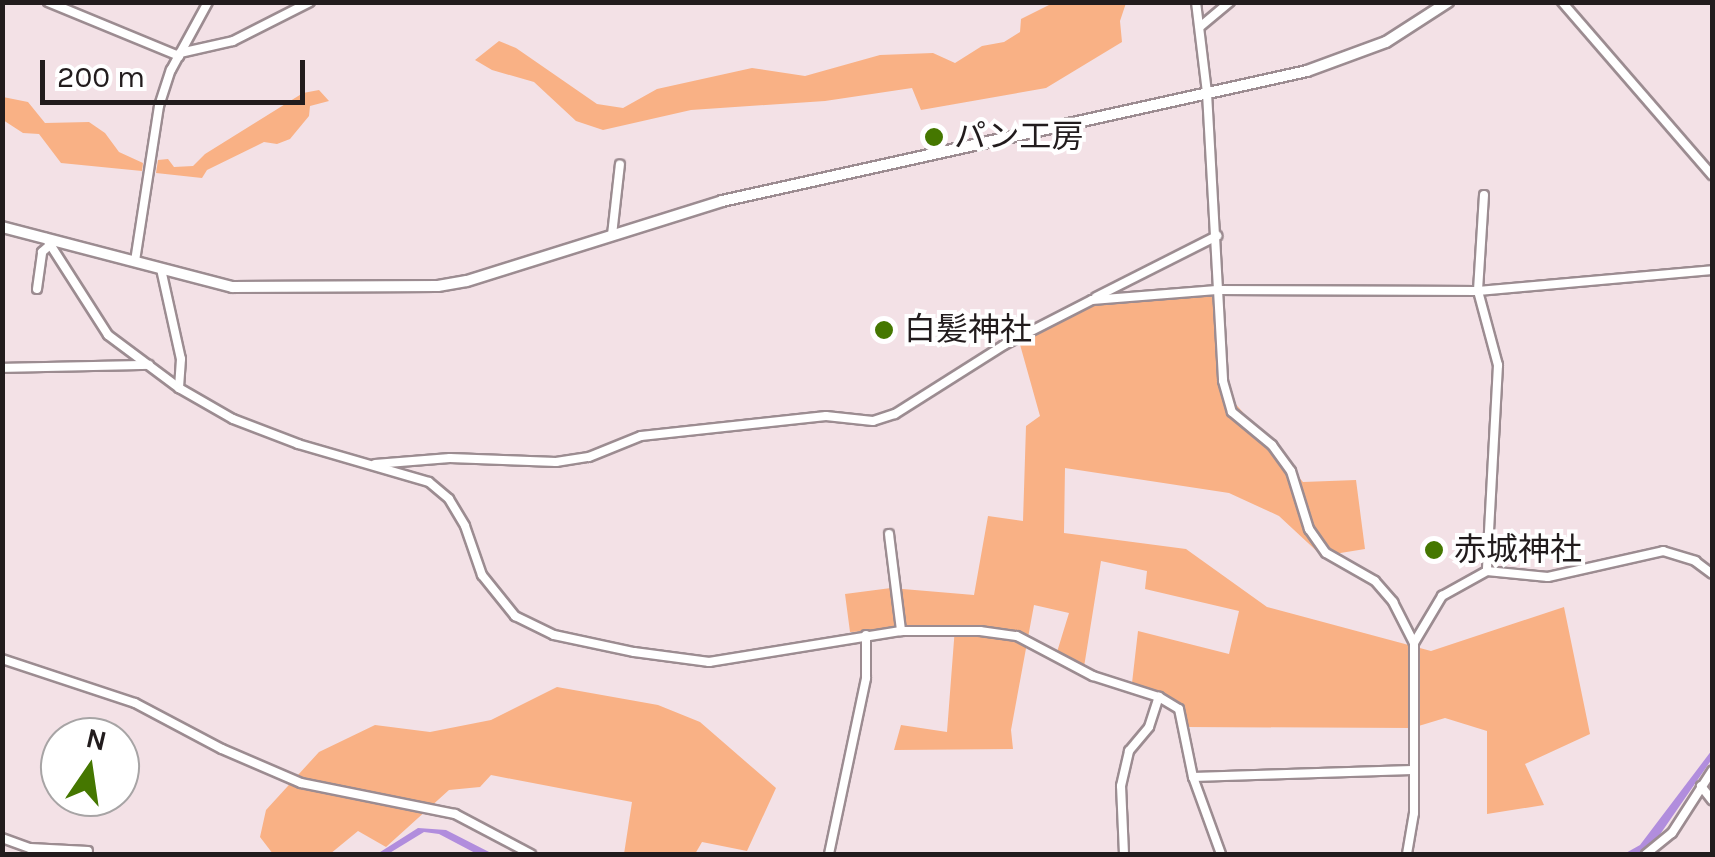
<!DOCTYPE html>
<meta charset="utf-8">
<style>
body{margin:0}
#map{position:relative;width:1715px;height:857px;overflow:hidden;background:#f3e1e6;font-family:Karla,"Noto Sans JP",sans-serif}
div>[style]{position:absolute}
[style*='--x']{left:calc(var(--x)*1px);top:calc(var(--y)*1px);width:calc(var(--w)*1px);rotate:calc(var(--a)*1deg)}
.green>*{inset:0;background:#f9b185}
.water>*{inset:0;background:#b18ddd}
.roads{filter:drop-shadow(2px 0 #9c8c91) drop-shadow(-2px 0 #9c8c91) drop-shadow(0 2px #9c8c91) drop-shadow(0 -2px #9c8c91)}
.minor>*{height:8px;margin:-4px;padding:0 4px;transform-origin:4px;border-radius:4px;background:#fff}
.tertiary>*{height:10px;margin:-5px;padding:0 5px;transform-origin:5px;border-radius:5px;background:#fff}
.dots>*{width:28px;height:28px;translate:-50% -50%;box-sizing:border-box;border:5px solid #fff;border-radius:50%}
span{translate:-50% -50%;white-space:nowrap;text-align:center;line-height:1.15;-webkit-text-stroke:8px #fff;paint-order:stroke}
.poi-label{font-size:32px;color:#221c1d}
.left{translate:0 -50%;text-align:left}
.frame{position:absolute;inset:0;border:5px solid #221c1d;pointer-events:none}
.north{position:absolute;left:40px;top:717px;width:100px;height:100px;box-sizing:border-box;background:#fff;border:2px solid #a7a4a5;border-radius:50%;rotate:13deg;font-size:28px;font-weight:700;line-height:40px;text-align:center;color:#221c1d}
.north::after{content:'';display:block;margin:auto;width:35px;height:45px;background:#457700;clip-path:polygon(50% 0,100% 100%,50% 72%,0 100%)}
.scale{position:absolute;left:40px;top:60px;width:265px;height:45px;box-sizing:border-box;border:5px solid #221c1d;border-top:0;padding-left:12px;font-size:30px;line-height:35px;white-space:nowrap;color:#221c1d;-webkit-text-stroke:8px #fff;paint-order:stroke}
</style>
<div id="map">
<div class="green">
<i style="clip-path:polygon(1053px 3px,1126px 3px,1120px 21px,1122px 42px,1046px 88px,921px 110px,912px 88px,825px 101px,691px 110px,603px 130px,576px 121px,534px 82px,492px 70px,475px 60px,499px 41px,516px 48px,597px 104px,623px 108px,657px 89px,752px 68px,805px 76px,880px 55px,933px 53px,955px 63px,982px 46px,1004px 42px,1020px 32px,1021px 19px)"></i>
<i style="clip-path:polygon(319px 90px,329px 101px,310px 106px,309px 116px,290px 139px,277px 144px,264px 142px,207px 170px,202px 178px,156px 173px,158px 160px,168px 159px,174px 167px,193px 166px,205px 154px,303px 93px)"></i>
<i style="clip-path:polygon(3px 97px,28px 102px,45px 123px,89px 122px,105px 133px,119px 152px,143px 163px,142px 171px,61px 163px,39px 134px,23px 133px,3px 120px)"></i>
<i style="clip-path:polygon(1215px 293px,1227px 394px,1303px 482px,1356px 480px,1365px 549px,1322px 556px,1279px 516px,1229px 493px,1065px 468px,1064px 533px,1186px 549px,1267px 607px,1431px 651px,1564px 607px,1590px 734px,1525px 764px,1544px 805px,1487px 814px,1487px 731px,1445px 718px,1412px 728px,1187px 727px,1181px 706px,1132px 683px,1138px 631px,1229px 654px,1239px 611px,1145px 589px,1147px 571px,1101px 561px,1084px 667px,1057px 652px,1069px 613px,1034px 605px,1011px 730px,1013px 749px,894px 750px,901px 725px,947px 732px,955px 627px,850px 632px,845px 594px,891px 588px,974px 595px,988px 516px,1023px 521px,1026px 426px,1040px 416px,1019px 341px,1093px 303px)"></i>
<i style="clip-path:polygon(557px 687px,658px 705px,700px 722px,776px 788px,747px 851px,702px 842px,695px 854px,624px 854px,632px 802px,491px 775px,480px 787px,449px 790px,386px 847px,358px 831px,330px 854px,273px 854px,260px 837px,266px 810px,319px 752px,375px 725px,430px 732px,491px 720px)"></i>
</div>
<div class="water">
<i style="clip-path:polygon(1712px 750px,1712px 759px,1652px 846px,1637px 854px,1624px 854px,1640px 845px)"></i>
<i style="clip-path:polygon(418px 828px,446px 830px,493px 854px,477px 854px,439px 834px,424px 832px,388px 854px,377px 854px)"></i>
</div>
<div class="roads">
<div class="minor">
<i style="--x:48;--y:2;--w:142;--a:22.4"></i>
<i style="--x:1196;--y:2;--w:92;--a:83.1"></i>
<i style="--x:1207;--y:93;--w:288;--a:86.8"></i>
<i style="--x:1223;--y:381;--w:32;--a:74"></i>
<i style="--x:1232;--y:412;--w:52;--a:39.5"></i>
<i style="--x:1272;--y:445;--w:32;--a:54"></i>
<i style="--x:1291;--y:471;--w:61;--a:72.8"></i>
<i style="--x:1309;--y:529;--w:29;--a:55"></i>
<i style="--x:1326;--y:553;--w:56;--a:29.7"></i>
<i style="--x:1375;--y:581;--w:28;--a:49"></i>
<i style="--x:1393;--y:602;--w:46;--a:62.9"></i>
<i style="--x:1414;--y:643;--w:170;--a:90"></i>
<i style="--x:1414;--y:813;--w:42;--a:99.7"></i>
<i style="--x:1562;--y:2;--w:229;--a:49.1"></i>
<i style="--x:1201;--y:26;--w:38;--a:-40"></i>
<i style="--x:180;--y:53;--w:54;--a:-12.8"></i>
<i style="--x:233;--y:41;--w:86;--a:-26.9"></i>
<i style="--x:1484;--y:195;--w:96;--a:93.6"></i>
<i style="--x:1478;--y:291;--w:77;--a:74.9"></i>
<i style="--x:1498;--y:365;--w:206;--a:93.1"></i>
<i style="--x:612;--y:235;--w:71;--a:-83.6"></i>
<i style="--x:46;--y:238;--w:115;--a:57.4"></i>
<i style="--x:108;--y:335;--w:89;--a:36.7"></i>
<i style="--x:179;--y:388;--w:62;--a:29.9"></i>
<i style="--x:233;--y:419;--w:70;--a:21"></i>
<i style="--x:298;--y:444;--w:136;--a:16.2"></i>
<i style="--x:429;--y:482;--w:26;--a:40"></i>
<i style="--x:449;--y:499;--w:31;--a:59"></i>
<i style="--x:465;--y:526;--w:52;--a:70.9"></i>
<i style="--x:482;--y:575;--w:53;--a:51.2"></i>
<i style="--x:515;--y:616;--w:43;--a:26"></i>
<i style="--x:554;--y:635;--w:82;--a:12"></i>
<i style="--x:634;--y:652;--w:76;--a:7.6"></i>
<i style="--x:709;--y:662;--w:194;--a:-9.2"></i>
<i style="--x:901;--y:631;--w:79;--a:0"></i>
<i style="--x:980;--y:631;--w:37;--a:8"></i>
<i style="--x:1017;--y:636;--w:86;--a:27.8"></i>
<i style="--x:1093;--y:676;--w:69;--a:17.7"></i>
<i style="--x:1159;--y:697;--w:23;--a:31"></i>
<i style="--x:1179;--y:709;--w:69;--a:78.4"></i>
<i style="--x:1193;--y:777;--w:82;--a:70"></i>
<i style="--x:135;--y:261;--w:157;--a:-81.2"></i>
<i style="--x:159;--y:106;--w:38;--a:-72"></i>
<i style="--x:171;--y:70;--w:77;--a:-61.4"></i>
<i style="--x:161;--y:269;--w:92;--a:77.5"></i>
<i style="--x:181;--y:359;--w:29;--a:94"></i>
<i style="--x:37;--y:289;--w:37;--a:-82"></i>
<i style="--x:42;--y:252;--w:11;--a:-41"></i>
<i style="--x:1096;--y:297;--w:136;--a:-26.8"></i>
<i style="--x:2;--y:368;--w:147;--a:-1.2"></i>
<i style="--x:375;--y:464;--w:75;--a:-4.6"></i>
<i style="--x:450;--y:458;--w:106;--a:2.2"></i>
<i style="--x:556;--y:462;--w:33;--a:-9"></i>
<i style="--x:589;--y:457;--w:56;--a:-22"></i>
<i style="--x:641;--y:436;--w:186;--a:-6.2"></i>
<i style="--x:826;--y:416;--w:47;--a:6.1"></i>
<i style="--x:873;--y:421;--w:23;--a:-18"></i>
<i style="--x:895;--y:414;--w:129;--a:-32.3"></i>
<i style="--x:1004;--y:345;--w:99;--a:-27.1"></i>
<i style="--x:1092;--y:300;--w:125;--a:-4.6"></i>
<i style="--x:1217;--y:290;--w:261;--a:0.2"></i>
<i style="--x:1478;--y:291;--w:235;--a:-5.1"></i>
<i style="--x:889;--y:534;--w:98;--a:82.9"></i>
<i style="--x:1414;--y:643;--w:55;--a:-59.2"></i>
<i style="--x:1442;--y:596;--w:51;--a:-29.1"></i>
<i style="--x:1487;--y:571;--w:61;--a:5.6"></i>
<i style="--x:1548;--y:577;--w:118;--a:-12.7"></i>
<i style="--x:1663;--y:551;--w:34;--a:17"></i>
<i style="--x:1695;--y:561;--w:21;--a:37"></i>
<i style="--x:2;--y:659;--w:140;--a:18.3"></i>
<i style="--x:135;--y:703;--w:98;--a:27.9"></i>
<i style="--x:222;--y:749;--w:86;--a:23.3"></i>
<i style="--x:301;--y:783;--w:157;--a:11.4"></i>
<i style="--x:455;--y:814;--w:86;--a:27.8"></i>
<i style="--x:1193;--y:777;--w:219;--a:-1.8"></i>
<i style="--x:1701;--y:786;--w:18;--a:52"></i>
<i style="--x:2;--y:838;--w:30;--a:20"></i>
<i style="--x:30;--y:848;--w:58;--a:3"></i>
<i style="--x:829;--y:854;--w:180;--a:-78.1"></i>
<i style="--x:866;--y:678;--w:43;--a:-90"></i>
<i style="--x:1124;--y:854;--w:68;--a:-92.5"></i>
<i style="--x:1121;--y:786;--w:36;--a:-77"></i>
<i style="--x:1129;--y:751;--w:31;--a:-50"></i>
<i style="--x:1149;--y:727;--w:32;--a:-72"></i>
<i style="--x:1646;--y:854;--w:33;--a:-39"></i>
<i style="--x:1672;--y:833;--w:74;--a:-57.2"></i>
</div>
<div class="tertiary">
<i style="--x:2;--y:227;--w:238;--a:14.6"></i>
<i style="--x:232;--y:287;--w:206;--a:-0.3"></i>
<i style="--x:438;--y:286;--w:29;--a:-10"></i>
<i style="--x:467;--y:281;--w:267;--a:-17.4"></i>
<i style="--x:722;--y:201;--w:599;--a:-12.53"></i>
<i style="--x:1307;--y:71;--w:84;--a:-20.2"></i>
<i style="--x:1386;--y:42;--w:74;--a:-32.8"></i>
</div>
</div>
<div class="dots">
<i style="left:934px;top:137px;background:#457700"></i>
<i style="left:884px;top:330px;background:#457700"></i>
<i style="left:1434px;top:550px;background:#457700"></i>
</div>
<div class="poi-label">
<span class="left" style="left:954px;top:137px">パン工房</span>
<span class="left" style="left:904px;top:330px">白髪神社</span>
<span class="left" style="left:1454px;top:550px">赤城神社</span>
</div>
<div class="frame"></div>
<div class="north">N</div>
<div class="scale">200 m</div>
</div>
